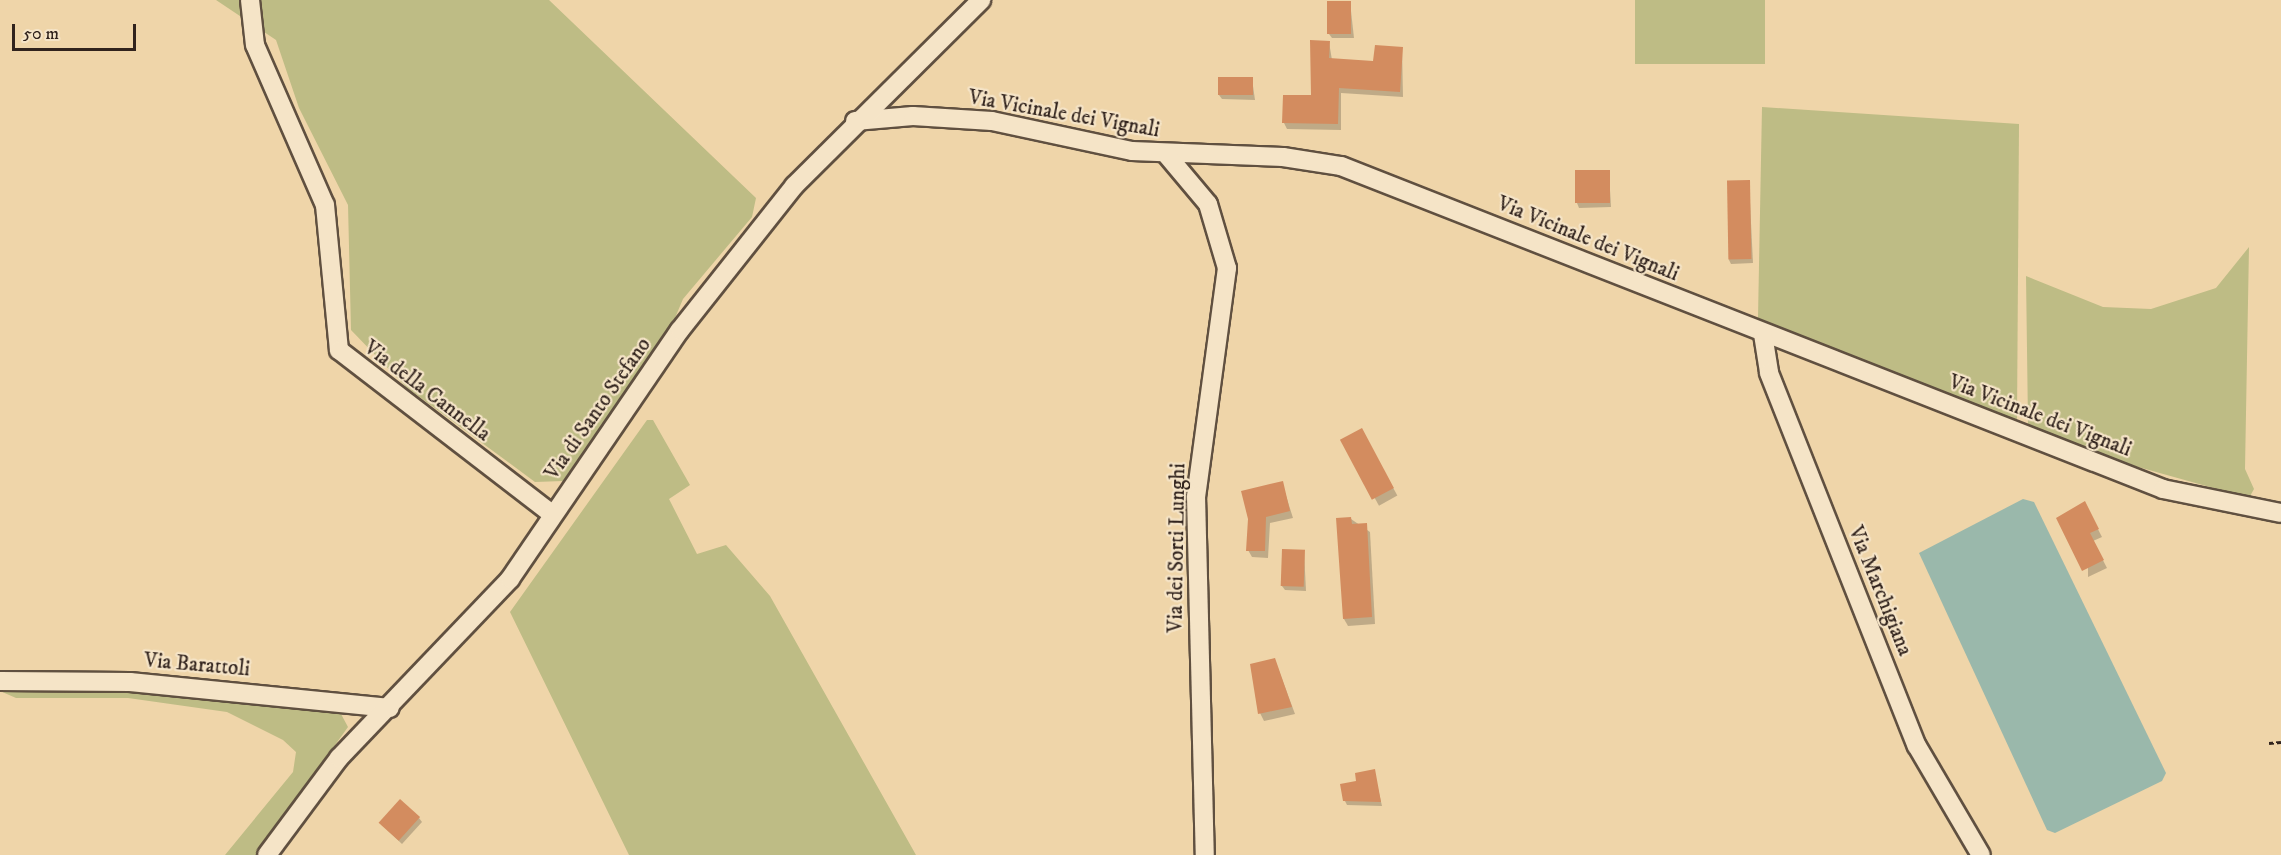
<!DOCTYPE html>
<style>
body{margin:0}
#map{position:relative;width:2281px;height:855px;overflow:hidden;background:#efd5a9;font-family:"IM FELL DW Pica",serif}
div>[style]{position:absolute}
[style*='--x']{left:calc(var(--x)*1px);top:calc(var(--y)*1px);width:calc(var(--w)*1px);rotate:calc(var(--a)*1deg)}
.green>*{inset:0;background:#bebc85;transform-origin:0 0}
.water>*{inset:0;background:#9ab8ab}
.shadow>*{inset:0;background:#0003;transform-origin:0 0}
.building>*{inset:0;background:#d38c5f;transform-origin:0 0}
.path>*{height:3px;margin-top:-1.5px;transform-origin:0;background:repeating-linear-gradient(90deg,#31231d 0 4.5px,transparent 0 7.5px)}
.roads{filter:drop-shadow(2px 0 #605040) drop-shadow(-2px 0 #605040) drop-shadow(0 2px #605040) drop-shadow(0 -2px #605040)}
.minor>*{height:18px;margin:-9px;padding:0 9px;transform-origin:9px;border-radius:9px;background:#f5e4c7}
span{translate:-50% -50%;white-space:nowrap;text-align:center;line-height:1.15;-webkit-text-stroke:4.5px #f5e4c7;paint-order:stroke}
.street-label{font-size:21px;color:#31231d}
.scale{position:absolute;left:12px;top:24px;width:124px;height:27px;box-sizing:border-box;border:3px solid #31231d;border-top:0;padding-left:8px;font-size:18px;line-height:21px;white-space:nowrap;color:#31231d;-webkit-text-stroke:4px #f5e4c7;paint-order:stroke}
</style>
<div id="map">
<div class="green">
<i style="clip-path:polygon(216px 0,549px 0,756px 198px,752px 217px,683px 299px,672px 325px,563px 481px,535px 482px,406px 387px,351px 330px,348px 205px,299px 108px,276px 40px)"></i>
<i style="left:1635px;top:0;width:130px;height:64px"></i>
<i style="clip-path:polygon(1762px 107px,2019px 124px,2017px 420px,1758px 318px)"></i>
<i style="clip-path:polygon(2249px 247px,2245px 469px,2254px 489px,2249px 498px,2124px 463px,2028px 424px,2026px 276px,2103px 307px,2151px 309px,2216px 288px)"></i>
<i style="clip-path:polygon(647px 420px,653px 420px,690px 485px,669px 499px,697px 554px,726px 545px,770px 596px,916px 855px,629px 855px,510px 612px)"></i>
<i style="clip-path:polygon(0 691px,116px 691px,320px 709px,341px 714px,348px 727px,256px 855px,225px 855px,293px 772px,296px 752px,283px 740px,227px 712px,128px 698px,16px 698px)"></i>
</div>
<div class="water">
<i style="clip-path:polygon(2023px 499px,2034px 502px,2166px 773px,2162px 781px,2055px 833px,2047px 830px,1919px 553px)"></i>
</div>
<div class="shadow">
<i style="clip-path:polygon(1350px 2px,1354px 38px,1332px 38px,1329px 34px)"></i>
<i style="clip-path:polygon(1329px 42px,1332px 60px,1375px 63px,1402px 48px,1403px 97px,1341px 93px,1341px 130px,1287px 129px,1284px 123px,1313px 97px)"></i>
<i style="clip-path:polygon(1252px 79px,1255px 100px,1222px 99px,1219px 95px)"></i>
<i style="clip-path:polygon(1609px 172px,1611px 207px,1579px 208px,1577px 203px)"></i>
<i style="clip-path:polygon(1749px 182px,1753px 263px,1731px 264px,1729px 260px)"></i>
<i style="left:1361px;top:430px;width:75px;height:21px;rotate:61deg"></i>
<i style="clip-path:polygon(1282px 483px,1293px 518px,1270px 523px,1268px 558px,1252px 557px,1248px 550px)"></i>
<i style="clip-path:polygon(2088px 510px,2102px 537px,2093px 541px,2107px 568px,2088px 577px)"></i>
<i style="clip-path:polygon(1351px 519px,1370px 532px,1375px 624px,1348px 626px,1344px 619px)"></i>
<i style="clip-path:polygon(1304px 551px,1306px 591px,1285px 590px,1282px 586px)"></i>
<i style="clip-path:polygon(1275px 660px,1295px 714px,1264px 721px,1260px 713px)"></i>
<i style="clip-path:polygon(1374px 771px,1382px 806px,1347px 805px,1345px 801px,1358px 782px)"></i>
<i style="clip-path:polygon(419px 818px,422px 822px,402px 844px,380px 823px)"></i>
</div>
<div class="building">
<i style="left:1327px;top:1px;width:24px;height:33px"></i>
<i style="clip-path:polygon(1310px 40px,1330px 41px,1329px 58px,1373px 61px,1375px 45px,1403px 47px,1400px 92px,1339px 88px,1338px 124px,1282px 123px,1283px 95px,1311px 95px)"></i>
<i style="left:1253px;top:77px;width:18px;height:35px;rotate:90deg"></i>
<i style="left:1575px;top:170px;width:35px;height:33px"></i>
<i style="left:1750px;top:180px;width:79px;height:23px;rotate:89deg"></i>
<i style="left:1362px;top:428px;width:68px;height:25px;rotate:62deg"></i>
<i style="clip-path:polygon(1283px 481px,1290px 511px,1266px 517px,1265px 551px,1246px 551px,1248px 519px,1241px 491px)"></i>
<i style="clip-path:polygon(2085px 501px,2099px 529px,2090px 533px,2104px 560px,2082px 571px,2056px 518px)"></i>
<i style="clip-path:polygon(1351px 517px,1352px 524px,1367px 523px,1372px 617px,1343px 619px,1336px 518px)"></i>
<i style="left:1282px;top:549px;width:23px;height:37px;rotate:2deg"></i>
<i style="clip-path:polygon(1275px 658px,1292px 707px,1258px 714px,1250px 664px)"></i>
<i style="clip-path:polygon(1375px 769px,1381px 802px,1343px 801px,1340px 784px,1356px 781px,1355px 773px)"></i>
<i style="left:400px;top:799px;width:27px;height:32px;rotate:42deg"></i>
</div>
<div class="path">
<i style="--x:2269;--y:743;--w:12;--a:-5"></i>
</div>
<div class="roads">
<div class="minor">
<i style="--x:250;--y:0;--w:45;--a:83.7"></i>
<i style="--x:255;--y:45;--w:175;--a:66.4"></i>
<i style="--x:325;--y:205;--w:146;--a:84.5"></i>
<i style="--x:339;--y:350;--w:269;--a:37.6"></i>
<i style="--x:855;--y:121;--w:58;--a:-4.9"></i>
<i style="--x:913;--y:116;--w:79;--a:3.6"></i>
<i style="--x:992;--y:121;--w:143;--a:12.1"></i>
<i style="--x:1132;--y:151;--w:151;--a:2.3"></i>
<i style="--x:1283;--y:157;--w:59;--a:8.8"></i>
<i style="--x:1341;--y:166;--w:883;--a:21.45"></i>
<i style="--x:2163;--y:489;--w:120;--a:11.5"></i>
<i style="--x:1166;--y:154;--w:65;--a:50"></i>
<i style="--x:1208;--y:204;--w:67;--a:73.5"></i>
<i style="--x:1227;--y:268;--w:230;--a:97.7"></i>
<i style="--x:1196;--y:496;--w:359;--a:88.6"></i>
<i style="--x:1763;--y:334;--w:39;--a:81"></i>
<i style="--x:1769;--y:373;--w:401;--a:68.4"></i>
<i style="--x:1917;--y:746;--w:126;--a:59.6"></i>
<i style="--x:0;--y:681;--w:130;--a:0.4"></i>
<i style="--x:130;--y:682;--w:261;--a:5.7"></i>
<i style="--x:267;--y:855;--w:121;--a:-53.4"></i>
<i style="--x:339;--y:758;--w:248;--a:-46.3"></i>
<i style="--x:510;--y:579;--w:301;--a:-55.7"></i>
<i style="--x:680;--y:330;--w:184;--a:-51.6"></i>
<i style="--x:794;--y:186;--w:264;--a:-44.8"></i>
</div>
</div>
<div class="street-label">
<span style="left:1064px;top:114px;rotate:10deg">Via Vicinale dei Vignali</span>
<span style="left:1588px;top:239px;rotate:22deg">Via Vicinale dei Vignali</span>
<span style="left:427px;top:391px;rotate:37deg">Via della Cannella</span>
<span style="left:598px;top:409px;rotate:-55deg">Via di Santo Stefano</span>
<span style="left:2040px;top:416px;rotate:21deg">Via Vicinale dei Vignali</span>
<span style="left:1177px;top:548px;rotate:-89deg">Via dei Sorti Lunghi</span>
<span style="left:1880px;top:591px;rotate:68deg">Via Marchigiana</span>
<span style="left:197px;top:665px;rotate:5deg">Via Barattoli</span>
</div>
<div class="scale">50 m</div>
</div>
